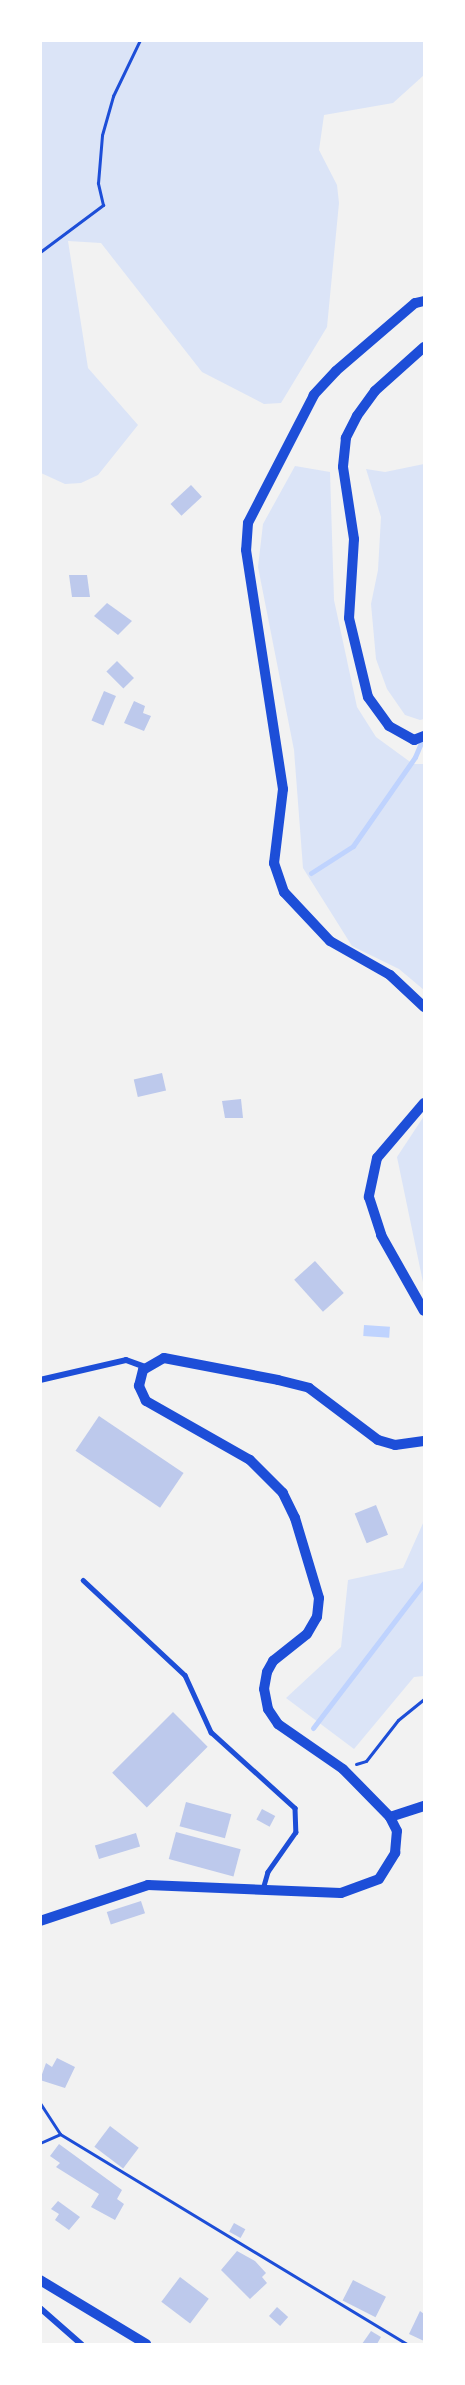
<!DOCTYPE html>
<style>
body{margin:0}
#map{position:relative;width:465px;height:2385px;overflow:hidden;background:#f2f2f2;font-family:Cabin,sans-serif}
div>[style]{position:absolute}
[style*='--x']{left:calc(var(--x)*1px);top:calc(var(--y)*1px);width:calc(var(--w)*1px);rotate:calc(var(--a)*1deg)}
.green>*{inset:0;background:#dbe4f7}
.water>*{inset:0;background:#bfd3fe;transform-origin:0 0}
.stream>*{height:5px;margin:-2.5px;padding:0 2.5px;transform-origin:2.5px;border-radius:2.5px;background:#bfd3fe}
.building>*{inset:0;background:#bdc9ec;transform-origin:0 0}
.path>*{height:3px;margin:-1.5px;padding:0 1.5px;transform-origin:1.5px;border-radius:1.5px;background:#1d4ed8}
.service>*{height:4.5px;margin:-2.25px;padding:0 2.25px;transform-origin:2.25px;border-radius:2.25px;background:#1d4ed8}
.minor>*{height:6px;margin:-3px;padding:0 3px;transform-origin:3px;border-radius:3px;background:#1d4ed8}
.tertiary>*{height:10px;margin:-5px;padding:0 5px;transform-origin:5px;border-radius:5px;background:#1d4ed8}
span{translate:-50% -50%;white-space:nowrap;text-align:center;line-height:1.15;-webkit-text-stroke:4.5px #fff;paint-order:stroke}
.frame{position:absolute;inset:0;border:42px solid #fff;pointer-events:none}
</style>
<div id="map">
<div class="green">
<i style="clip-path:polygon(40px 41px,424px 42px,424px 75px,393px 103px,324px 115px,319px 150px,337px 185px,339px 203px,327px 327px,281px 403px,264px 404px,202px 372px,101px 243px,68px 241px,88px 368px,138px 425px,98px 475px,81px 483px,65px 484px,41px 473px)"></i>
<i style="clip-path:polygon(424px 464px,424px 719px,420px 720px,405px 715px,387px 689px,376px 659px,371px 604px,378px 570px,381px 517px,366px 469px,385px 472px)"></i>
<i style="clip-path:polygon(295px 466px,330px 472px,334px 600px,357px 707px,376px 737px,413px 764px,424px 764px,424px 990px,399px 969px,352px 946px,303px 868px,294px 750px,258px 567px,263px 524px)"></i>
<i style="clip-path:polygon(424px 1116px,424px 1287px,397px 1157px)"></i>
<i style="clip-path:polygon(424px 1521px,424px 1676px,414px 1677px,354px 1749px,286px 1698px,341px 1647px,348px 1580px,403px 1568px)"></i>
</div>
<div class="water">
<i style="left:364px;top:1325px;width:26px;height:11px;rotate:4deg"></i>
</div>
<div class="stream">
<i style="--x:311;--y:873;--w:50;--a:-32.7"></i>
<i style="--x:353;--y:846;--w:108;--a:-55.1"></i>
<i style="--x:415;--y:757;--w:23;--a:-67"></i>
<i style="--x:313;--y:1728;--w:183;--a:-52.6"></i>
</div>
<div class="building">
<i style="left:191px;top:485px;width:16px;height:28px;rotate:47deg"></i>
<i style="clip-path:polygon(69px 575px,87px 575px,90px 597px,72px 597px)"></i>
<i style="clip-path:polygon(107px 603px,132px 621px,118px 635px,94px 616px)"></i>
<i style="left:117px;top:661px;width:24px;height:15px;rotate:45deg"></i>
<i style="left:104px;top:691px;width:13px;height:32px;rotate:23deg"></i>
<i style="clip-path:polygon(134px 701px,145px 706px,143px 713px,151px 716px,144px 731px,124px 723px)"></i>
<i style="left:162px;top:1073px;width:18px;height:29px;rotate:77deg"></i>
<i style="clip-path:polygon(241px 1099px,243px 1118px,225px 1118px,222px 1101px)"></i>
<i style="left:315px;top:1261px;width:43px;height:28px;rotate:48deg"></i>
<i style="left:99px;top:1416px;width:102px;height:42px;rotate:34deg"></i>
<i style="left:376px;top:1505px;width:32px;height:23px;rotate:68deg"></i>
<i style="left:173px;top:1712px;width:49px;height:86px;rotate:45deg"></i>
<i style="left:186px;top:1802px;width:47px;height:25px;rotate:15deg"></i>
<i style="left:262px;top:1809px;width:15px;height:12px;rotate:28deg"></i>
<i style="left:176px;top:1832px;width:67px;height:28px;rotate:15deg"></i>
<i style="left:136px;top:1833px;width:14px;height:43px;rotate:73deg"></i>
<i style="left:141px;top:1901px;width:13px;height:36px;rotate:72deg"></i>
<i style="clip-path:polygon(57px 2058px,75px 2067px,65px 2088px,40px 2080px,46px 2063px,52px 2067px)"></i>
<i style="left:110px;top:2126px;width:36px;height:26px;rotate:37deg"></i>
<i style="clip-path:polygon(59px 2144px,122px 2190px,117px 2199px,124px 2204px,115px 2220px,91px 2207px,99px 2194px,56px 2167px,60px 2163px,50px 2156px)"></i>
<i style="clip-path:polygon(58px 2201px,80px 2217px,69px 2230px,55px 2220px,59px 2214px,51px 2209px)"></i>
<i style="left:234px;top:2223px;width:13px;height:10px;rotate:29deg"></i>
<i style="clip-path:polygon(237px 2251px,255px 2261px,266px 2273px,262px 2277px,267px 2283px,250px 2299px,221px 2270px)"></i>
<i style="left:180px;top:2277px;width:36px;height:31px;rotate:37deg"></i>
<i style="left:353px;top:2280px;width:37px;height:23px;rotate:27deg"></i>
<i style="left:277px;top:2307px;width:15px;height:12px;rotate:42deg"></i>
<i style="clip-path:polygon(420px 2311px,424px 2314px,424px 2341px,409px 2334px)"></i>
<i style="clip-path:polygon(371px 2331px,381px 2337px,377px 2344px,362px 2344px)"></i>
</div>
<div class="path">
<i style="--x:40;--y:252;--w:79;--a:-36.7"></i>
<i style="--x:103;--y:205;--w:23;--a:-103"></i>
<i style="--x:98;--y:183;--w:48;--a:-85.2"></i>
<i style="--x:102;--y:135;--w:41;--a:-74.2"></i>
<i style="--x:113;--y:96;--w:62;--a:-64.3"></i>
<i style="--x:356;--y:1764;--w:10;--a:-17"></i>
<i style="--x:366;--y:1761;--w:52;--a:-52"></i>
<i style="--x:398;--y:1720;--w:33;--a:-39"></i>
<i style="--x:40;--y:2103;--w:37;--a:57"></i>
<i style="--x:60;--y:2134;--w:406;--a:31.2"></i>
<i style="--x:40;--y:2143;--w:22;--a:-24"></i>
</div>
<div class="service">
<i style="--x:83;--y:1580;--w:139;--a:43"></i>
<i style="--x:185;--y:1675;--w:63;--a:65.5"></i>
<i style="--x:211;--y:1732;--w:113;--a:42.1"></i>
<i style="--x:295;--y:1808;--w:24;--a:88"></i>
<i style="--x:296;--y:1832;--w:49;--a:125"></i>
<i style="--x:268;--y:1872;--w:19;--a:106"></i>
</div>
<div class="minor">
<i style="--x:40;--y:1380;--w:88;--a:-13.1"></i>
<i style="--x:126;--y:1360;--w:20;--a:20"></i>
<i style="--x:40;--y:2308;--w:55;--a:41.3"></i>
</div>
<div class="tertiary">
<i style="--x:424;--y:301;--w:9;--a:167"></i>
<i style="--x:415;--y:303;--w:104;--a:139.3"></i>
<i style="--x:336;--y:371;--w:33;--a:133"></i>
<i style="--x:314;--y:395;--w:144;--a:117.3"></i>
<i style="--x:248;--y:523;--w:27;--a:94"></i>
<i style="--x:246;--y:550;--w:242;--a:81.2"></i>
<i style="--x:283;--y:789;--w:75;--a:96.9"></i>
<i style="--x:274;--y:863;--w:31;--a:71"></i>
<i style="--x:284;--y:892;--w:67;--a:46.8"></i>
<i style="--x:330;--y:941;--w:69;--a:29.5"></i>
<i style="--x:390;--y:975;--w:47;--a:43.3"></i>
<i style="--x:424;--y:347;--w:66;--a:138.1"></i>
<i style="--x:375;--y:391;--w:31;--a:126"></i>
<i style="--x:357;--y:416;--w:25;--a:117"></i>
<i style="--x:346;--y:438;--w:29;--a:96"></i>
<i style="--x:343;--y:467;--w:73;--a:81.3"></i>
<i style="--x:354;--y:539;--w:79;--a:93.6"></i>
<i style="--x:349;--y:618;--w:81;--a:76.5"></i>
<i style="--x:368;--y:697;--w:36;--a:54"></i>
<i style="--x:389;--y:726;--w:29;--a:29"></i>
<i style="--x:414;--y:740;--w:11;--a:-22"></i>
<i style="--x:424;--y:1103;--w:72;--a:130.5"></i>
<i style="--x:377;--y:1158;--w:40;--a:102"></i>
<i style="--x:369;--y:1197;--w:40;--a:72"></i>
<i style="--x:381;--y:1235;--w:87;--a:60.5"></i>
<i style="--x:390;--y:1817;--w:36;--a:-18"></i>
<i style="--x:40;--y:1921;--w:114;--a:-18.4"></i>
<i style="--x:148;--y:1885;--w:193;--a:2.4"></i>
<i style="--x:341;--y:1893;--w:40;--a:-20.2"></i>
<i style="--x:379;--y:1879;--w:31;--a:-58"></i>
<i style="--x:395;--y:1853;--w:22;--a:-85"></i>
<i style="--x:397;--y:1831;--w:16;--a:-117"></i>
<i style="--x:390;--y:1817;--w:67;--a:-134.4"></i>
<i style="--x:343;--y:1769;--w:79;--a:-145.3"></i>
<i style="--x:278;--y:1724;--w:18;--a:-124"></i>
<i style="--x:268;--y:1709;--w:20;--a:-101"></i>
<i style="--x:264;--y:1689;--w:17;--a:-80"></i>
<i style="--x:267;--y:1672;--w:13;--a:-61"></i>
<i style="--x:273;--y:1661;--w:43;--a:-38.5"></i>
<i style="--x:307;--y:1634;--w:20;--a:-60"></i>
<i style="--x:317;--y:1617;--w:19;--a:-84"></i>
<i style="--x:319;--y:1598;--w:84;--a:-106.7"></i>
<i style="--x:295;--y:1518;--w:28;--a:-116"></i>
<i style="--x:283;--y:1493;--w:47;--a:-135"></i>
<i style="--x:250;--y:1460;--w:120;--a:-150.4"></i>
<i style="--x:146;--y:1401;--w:17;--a:-115"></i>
<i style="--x:139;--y:1386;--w:16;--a:-76"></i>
<i style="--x:143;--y:1370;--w:24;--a:-30"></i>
<i style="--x:164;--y:1358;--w:116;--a:10.9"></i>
<i style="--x:278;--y:1380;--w:32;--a:14"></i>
<i style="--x:309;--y:1388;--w:86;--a:37"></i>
<i style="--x:378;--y:1440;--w:18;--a:16"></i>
<i style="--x:395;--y:1445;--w:29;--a:-8"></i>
<i style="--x:40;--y:2280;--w:124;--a:31.1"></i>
</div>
<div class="frame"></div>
</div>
